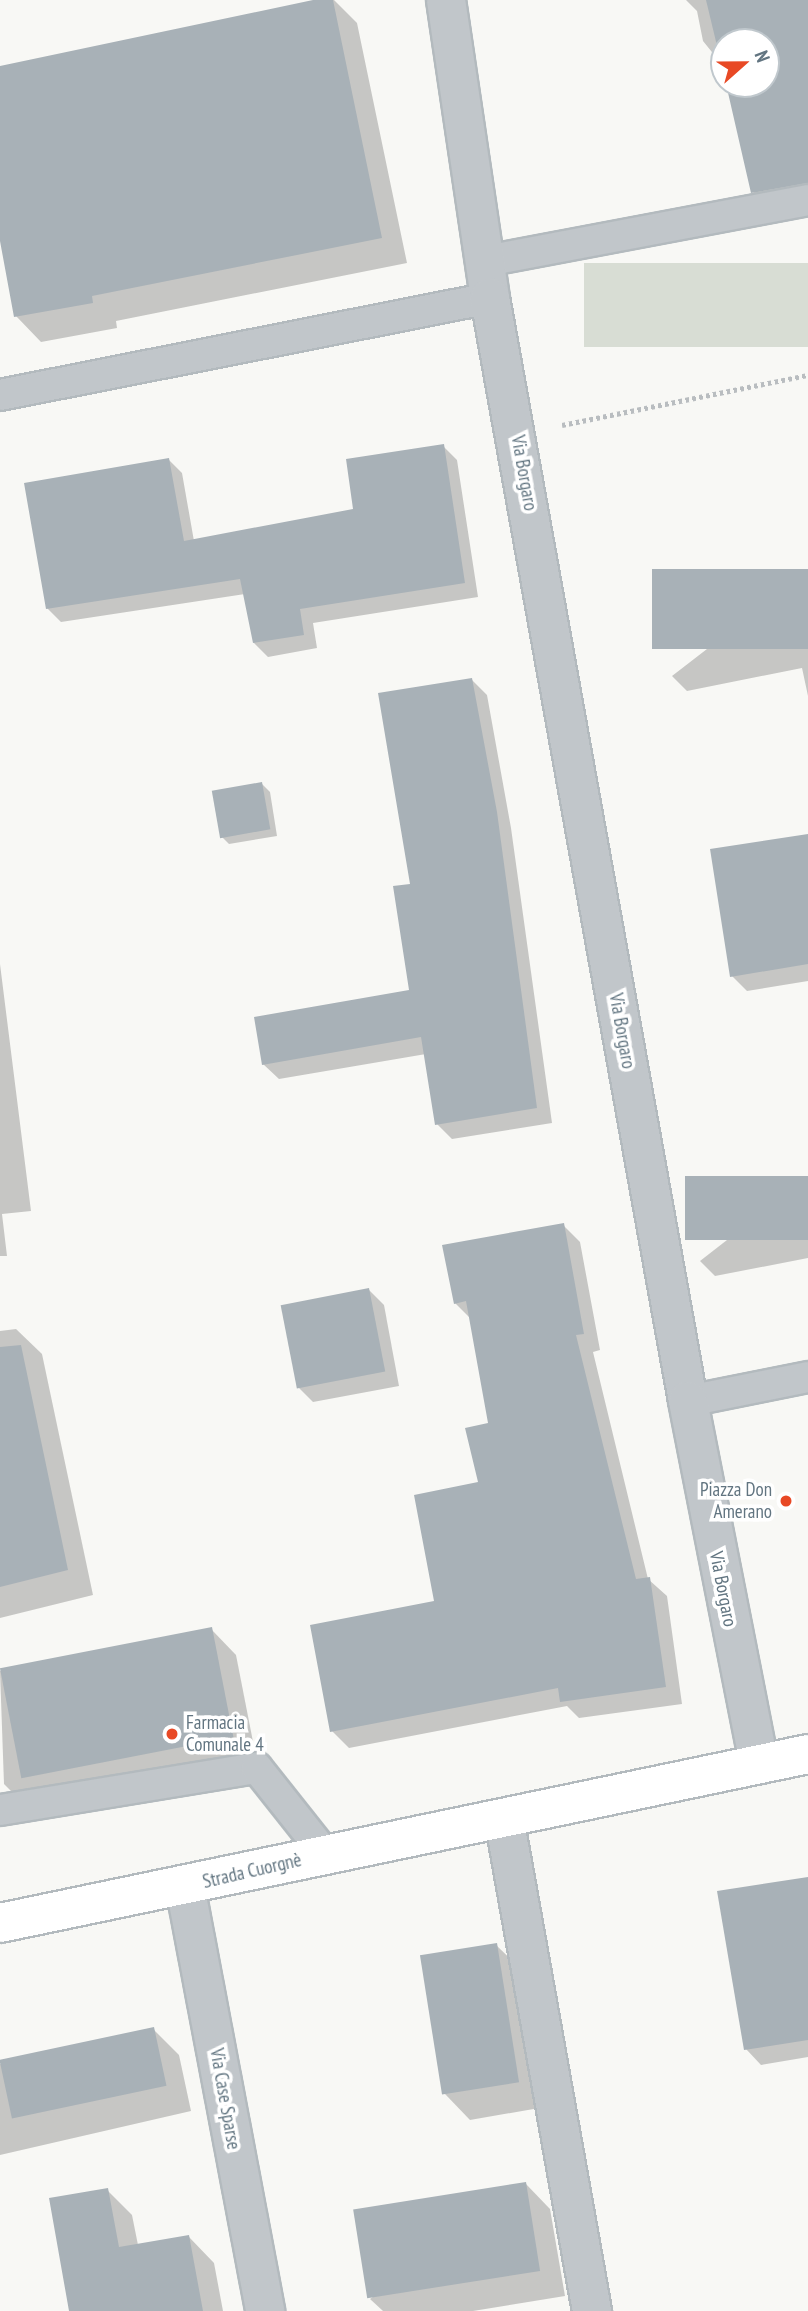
<!DOCTYPE html>
<meta charset="utf-8">
<style>
body{margin:0}
#map{position:relative;width:808px;height:2311px;overflow:hidden;background:#f8f8f5;font-family:"PT Sans Narrow",sans-serif}
div>[style]{position:absolute}
[style*='--x']{left:calc(var(--x)*1px);top:calc(var(--y)*1px);width:calc(var(--w)*1px);rotate:calc(var(--a)*1deg)}
.green>*{inset:0;background:#d8ddd4;transform-origin:0 0}
.shadow>*{inset:0;background:#0003}
.building>*{inset:0;background:#a8b1b7;transform-origin:0 0}
.path>*{height:4.5px;margin-top:-2.25px;transform-origin:0;background:repeating-linear-gradient(90deg,#b9bdc0 0 3.5px,transparent 0 7px)}
.roads{filter:drop-shadow(2px 0 #b3babe) drop-shadow(-2px 0 #b3babe) drop-shadow(0 2px #b3babe) drop-shadow(0 -2px #b3babe)}
.service>*{height:30px;margin:-15px;padding:0 15px;transform-origin:15px;border-radius:15px;background:#c1c6ca}
.minor>*{height:38px;margin:-19px;padding:0 19px;transform-origin:19px;border-radius:19px;background:#c1c6ca}
.tertiary>*{height:38px;margin:-19px;padding:0 19px;transform-origin:19px;border-radius:19px;background:#c1c6ca}
.secondary>*{height:38px;margin:-19px;padding:0 19px;transform-origin:19px;border-radius:19px;background:#fff}
.dots>*{width:19px;height:19px;translate:-50% -50%;box-sizing:border-box;border:4px solid #fff;border-radius:50%}
span{translate:-50% -50%;white-space:nowrap;text-align:center;line-height:1.15;-webkit-text-stroke:7px #fff;paint-order:stroke}
.street-label{font-size:19px;color:#627581}
.poi-label{font-size:19px;color:#627581}
.right{translate:-100% -50%;text-align:right}
.left{translate:0 -50%;text-align:left}
.north{position:absolute;left:710px;top:28px;width:70px;height:70px;box-sizing:border-box;background:#fff;border:2px solid #c0c8cd;border-radius:50%;rotate:69deg;font-size:19px;font-weight:700;line-height:28px;text-align:center;color:#627581}
.north::after{content:'';display:block;margin:auto;width:24px;height:32px;background:#e84925;clip-path:polygon(50% 0,100% 100%,50% 72%,0 100%)}
</style>
<div id="map">
<div class="green">
<i style="left:808px;top:263px;width:84px;height:224px;rotate:90deg"></i>
</div>
<div class="shadow">
<i style="clip-path:polygon(322px 0,334px 0,357px 23px,407px 263px,116px 321px,117px 328px,41px 342px,16px 316px,0 231px,0 68px)"></i>
<i style="clip-path:polygon(686px 0,808px 0,808px 208px,775px 214px,753px 192px,728px 84px,766px 84px,766px 42px,724px 42px,724px 67px,703px 41px,697px 11px)"></i>
<i style="clip-path:polygon(443px 446px,457px 460px,478px 597px,313px 623px,317px 648px,268px 657px,254px 643px,245px 594px,61px 622px,47px 608px,168px 459px,182px 473px,194px 541px,355px 510px)"></i>
<i style="clip-path:polygon(808px 571px,808px 696px,802px 668px,687px 691px,672px 676px)"></i>
<i style="clip-path:polygon(472px 680px,487px 695px,511px 828px,552px 1123px,452px 1139px,437px 1124px,426px 1054px,279px 1079px,263px 1064px,411px 991px)"></i>
<i style="clip-path:polygon(262px 784px,270px 792px,277px 836px,229px 844px,221px 836px)"></i>
<i style="clip-path:polygon(808px 835px,808px 981px,747px 991px,732px 976px)"></i>
<i style="clip-path:polygon(0 964px,31px 1211px,2px 1214px,7px 1256px,0 1256px)"></i>
<i style="clip-path:polygon(808px 1177px,808px 1258px,715px 1276px,700px 1261px)"></i>
<i style="clip-path:polygon(563px 1225px,580px 1242px,600px 1350px,593px 1352px,648px 1579px,667px 1596px,682px 1704px,579px 1718px,567px 1706px,349px 1748px,332px 1731px,436px 1602px,481px 1484px,490px 1424px,471px 1319px,455px 1303px)"></i>
<i style="clip-path:polygon(368px 1289px,384px 1305px,399px 1386px,313px 1402px,298px 1387px)"></i>
<i style="clip-path:polygon(16px 1329px,42px 1354px,93px 1595px,0 1618px,0 1331px)"></i>
<i style="clip-path:polygon(211px 1629px,236px 1655px,257px 1762px,29px 1809px,4px 1784px,0 1671px)"></i>
<i style="clip-path:polygon(808px 1879px,808px 2057px,761px 2065px,746px 2049px)"></i>
<i style="clip-path:polygon(496px 1945px,522px 1970px,545px 2107px,470px 2120px,445px 2094px)"></i>
<i style="clip-path:polygon(153px 2029px,179px 2055px,191px 2111px,0 2155px,0 2064px)"></i>
<i style="clip-path:polygon(525px 2183px,550px 2209px,565px 2296px,473px 2311px,383px 2311px,370px 2299px)"></i>
<i style="clip-path:polygon(107px 2190px,132px 2215px,138px 2245px,189px 2237px,214px 2263px,223px 2311px,71px 2311px)"></i>
</div>
<div class="building">
<i style="clip-path:polygon(313px 0,333px 0,382px 238px,92px 296px,93px 303px,14px 317px,0 241px,0 66px)"></i>
<i style="clip-path:polygon(706px 0,808px 0,808px 183px,751px 193px,726px 84px,766px 84px,766px 42px,724px 42px,724px 75px)"></i>
<i style="clip-path:polygon(444px 444px,465px 583px,300px 609px,304px 635px,253px 643px,240px 579px,46px 609px,24px 483px,169px 458px,184px 541px,353px 509px,346px 459px)"></i>
<i style="left:808px;top:569px;width:80px;height:156px;rotate:90deg"></i>
<i style="clip-path:polygon(472px 678px,497px 812px,537px 1108px,435px 1125px,421px 1037px,262px 1065px,254px 1017px,409px 990px,393px 886px,410px 884px,378px 693px)"></i>
<i style="left:262px;top:782px;width:48px;height:51px;rotate:80deg"></i>
<i style="clip-path:polygon(808px 834px,808px 964px,730px 977px,710px 849px)"></i>
<i style="left:808px;top:1176px;width:64px;height:123px;rotate:90deg"></i>
<i style="clip-path:polygon(564px 1223px,584px 1334px,576px 1335px,636px 1579px,650px 1577px,666px 1687px,560px 1702px,558px 1688px,330px 1732px,310px 1625px,434px 1601px,414px 1495px,478px 1482px,465px 1428px,488px 1423px,466px 1301px,454px 1304px,442px 1245px)"></i>
<i style="left:369px;top:1288px;width:85px;height:90px;rotate:79deg"></i>
<i style="clip-path:polygon(21px 1345px,68px 1570px,0 1587px,0 1347px)"></i>
<i style="left:212px;top:1627px;width:112px;height:216px;rotate:79deg"></i>
<i style="clip-path:polygon(808px 1877px,808px 2040px,744px 2050px,717px 1891px)"></i>
<i style="left:497px;top:1943px;width:141px;height:78px;rotate:81deg"></i>
<i style="left:154px;top:2027px;width:60px;height:158px;rotate:78deg"></i>
<i style="left:526px;top:2182px;width:90px;height:175px;rotate:81deg"></i>
<i style="clip-path:polygon(108px 2188px,119px 2247px,189px 2235px,203px 2311px,69px 2311px,49px 2198px)"></i>
</div>
<div class="path">
<i style="--x:562;--y:425;--w:251;--a:-11.5"></i>
</div>
<div class="roads">
<div class="service">
<i style="--x:486;--y:261;--w:328;--a:-10.7"></i>
<i style="--x:0;--y:395;--w:500;--a:-11.2"></i>
<i style="--x:688;--y:1401;--w:122;--a:-11.3"></i>
<i style="--x:0;--y:1810;--w:260;--a:-9.3"></i>
<i style="--x:257;--y:1768;--w:111;--a:51.6"></i>
</div>
<div class="minor">
<i style="--x:504;--y:1818;--w:501;--a:79.88"></i>
<i style="--x:185;--y:1886;--w:432;--a:79.3"></i>
</div>
<div class="tertiary">
<i style="--x:446;--y:0;--w:301;--a:81.6"></i>
<i style="--x:490;--y:298;--w:1121;--a:79.82"></i>
<i style="--x:688;--y:1401;--w:370;--a:78.9"></i>
</div>
<div class="secondary">
<i style="--x:0;--y:1923;--w:825;--a:-11.81"></i>
</div>
</div>
<div class="dots">
<i style="left:786px;top:1501px;background:#e84925"></i>
<i style="left:172px;top:1734px;background:#e84925"></i>
</div>
<div class="street-label">
<span style="left:524px;top:473px;rotate:80deg">Via Borgaro</span>
<span style="left:622px;top:1031px;rotate:80deg">Via Borgaro</span>
<span style="left:723px;top:1589px;rotate:79deg">Via Borgaro</span>
<span style="left:252px;top:1871px;rotate:-13deg">Strada Cuorgnè</span>
<span style="left:225px;top:2099px;rotate:80deg">Via Case Sparse</span>
</div>
<div class="poi-label">
<span class="right" style="left:772px;top:1501px">Piazza Don<br>Amerano</span>
<span class="left" style="left:186px;top:1734px">Farmacia<br>Comunale 4</span>
</div>
<div class="north">N</div>
</div>
